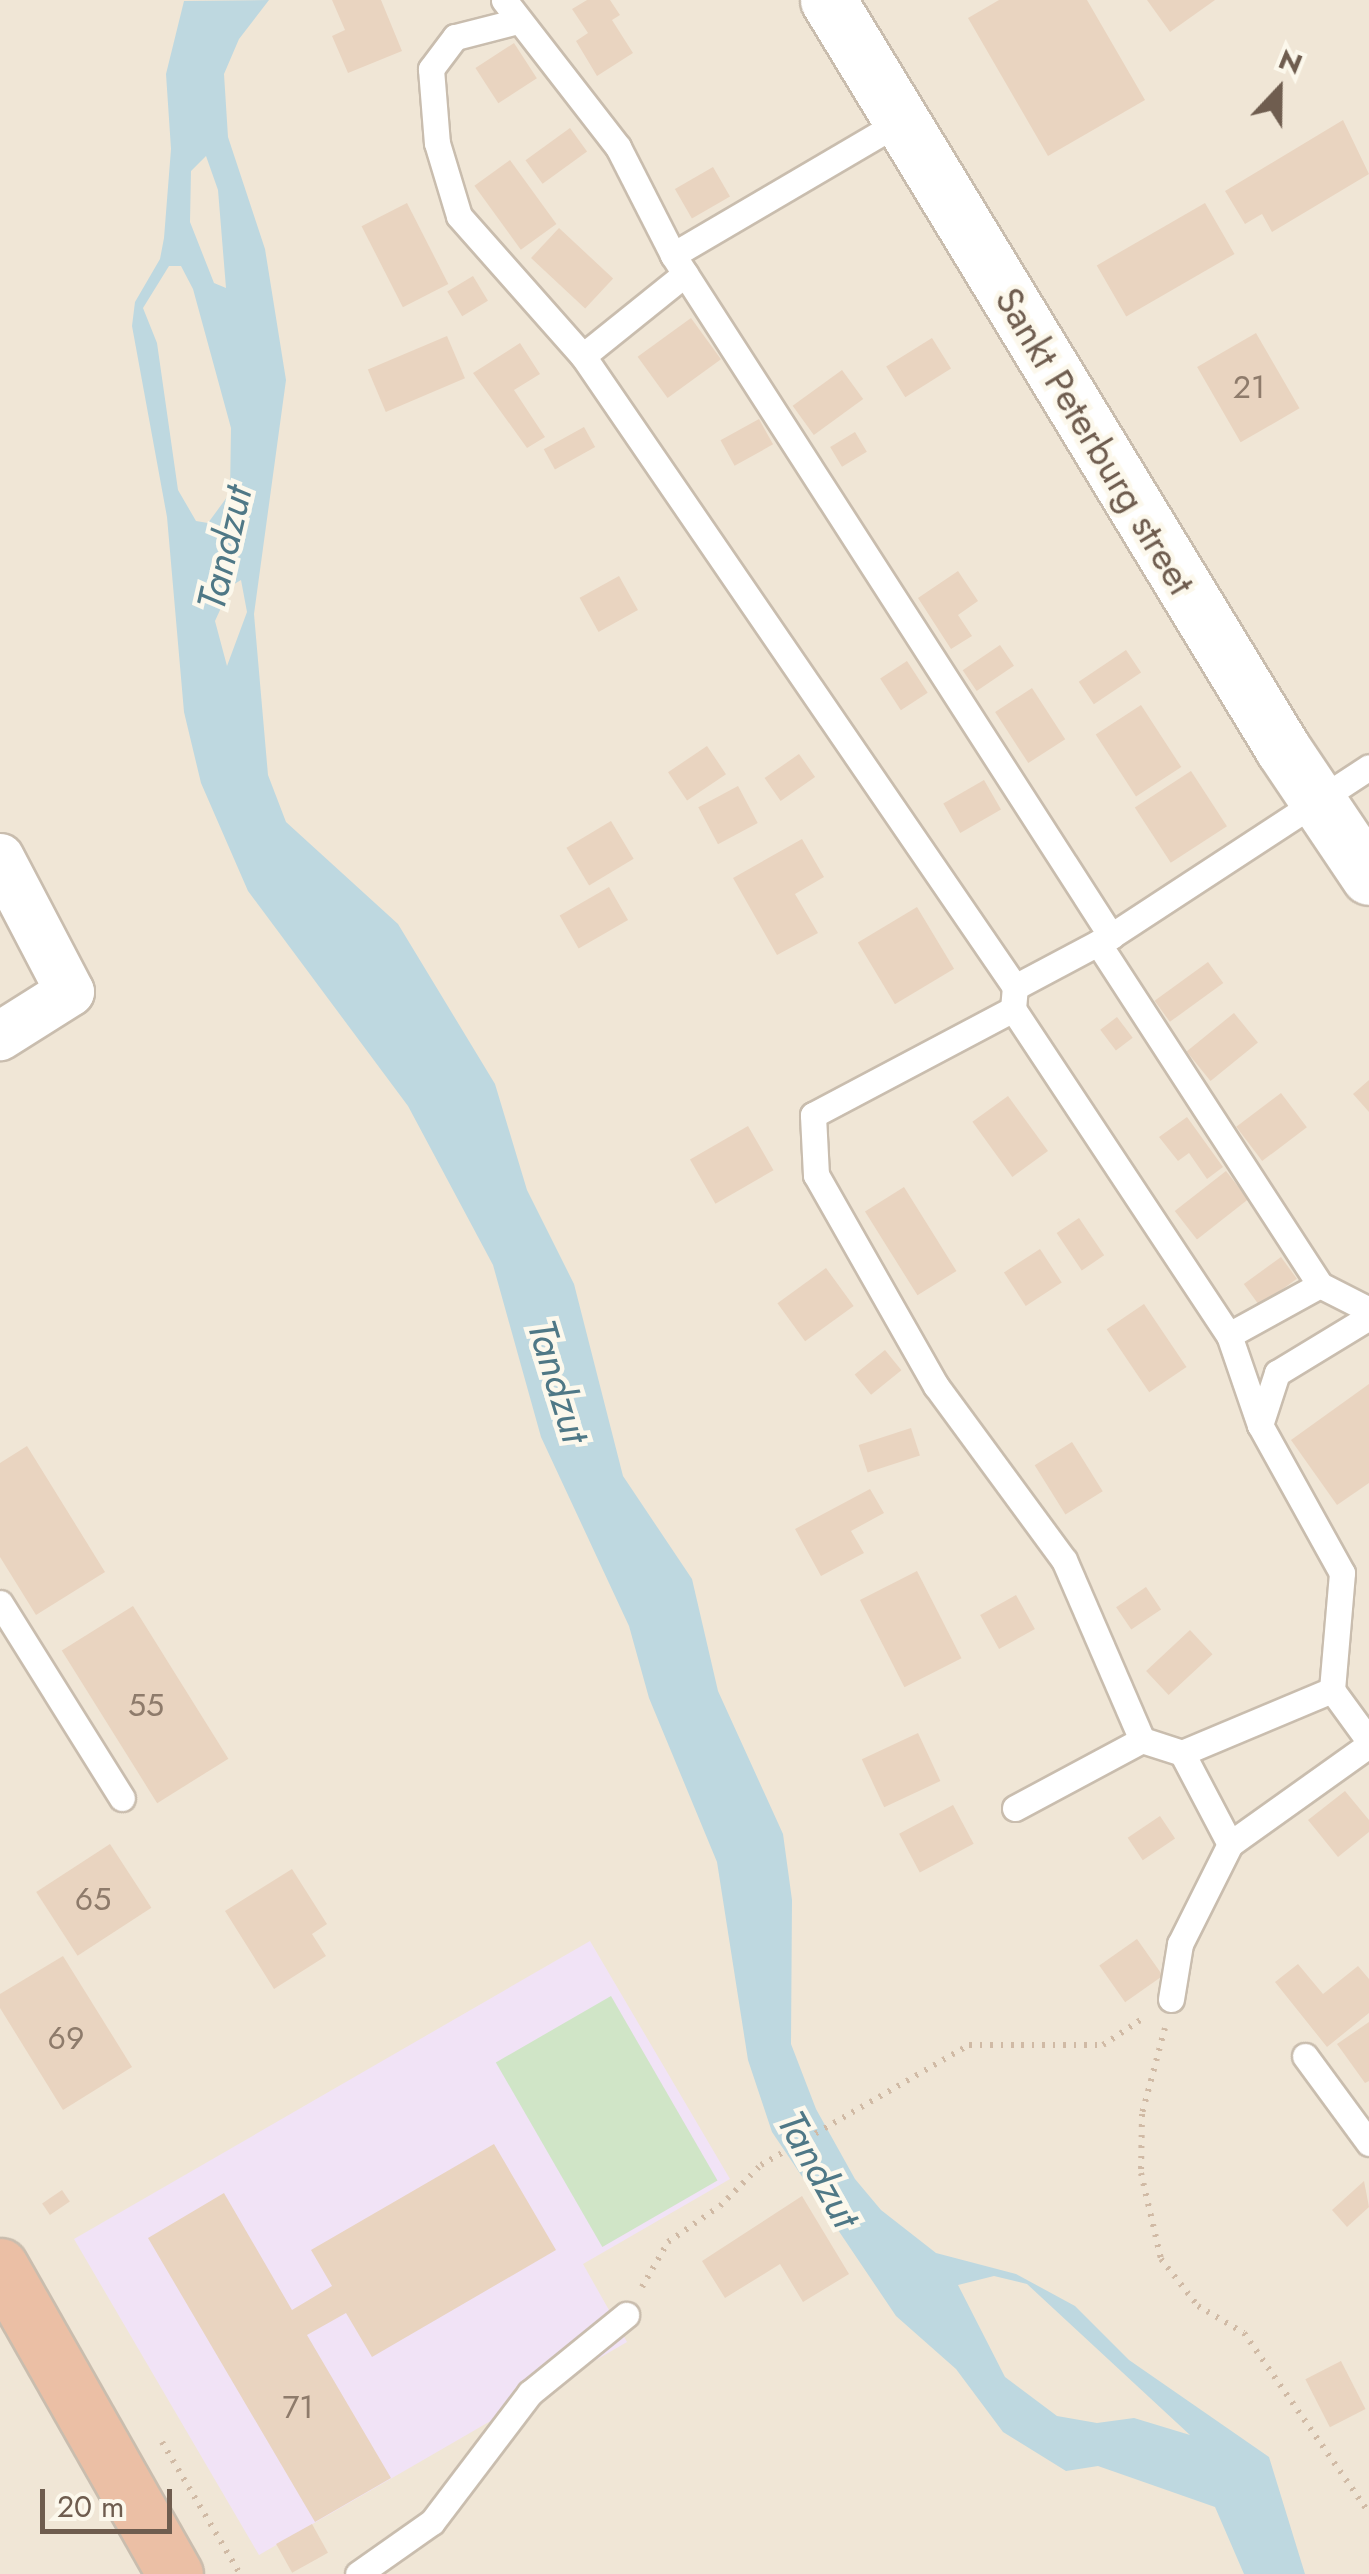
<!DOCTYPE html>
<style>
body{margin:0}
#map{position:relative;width:1369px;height:2574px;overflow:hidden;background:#f9f4e7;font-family:Jost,sans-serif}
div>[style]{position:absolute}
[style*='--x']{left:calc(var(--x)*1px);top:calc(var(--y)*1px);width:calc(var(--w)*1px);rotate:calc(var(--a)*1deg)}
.residential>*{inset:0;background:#f0e6d6;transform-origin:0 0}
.education>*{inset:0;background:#f1e3f6}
.green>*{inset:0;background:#d0e5c7;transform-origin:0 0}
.water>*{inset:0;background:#bed8e0}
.building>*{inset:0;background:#e9d4c0;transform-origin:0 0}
.path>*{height:6px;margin-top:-3px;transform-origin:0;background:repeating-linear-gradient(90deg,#d0baa5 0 2.5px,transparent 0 10.5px)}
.roads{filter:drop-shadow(2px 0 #c9bdae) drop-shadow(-2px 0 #c9bdae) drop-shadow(0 2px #c9bdae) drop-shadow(0 -2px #c9bdae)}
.lane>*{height:25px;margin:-12.5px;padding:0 12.5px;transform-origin:12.5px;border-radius:12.5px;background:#fff}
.street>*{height:48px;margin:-24px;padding:0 24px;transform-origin:24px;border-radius:24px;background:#fff}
.secondary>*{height:55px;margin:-27.5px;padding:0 27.5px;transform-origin:27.5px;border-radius:27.5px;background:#fff}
.highway>*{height:55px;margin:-27.5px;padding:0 27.5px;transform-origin:27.5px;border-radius:27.5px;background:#ebbfa5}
span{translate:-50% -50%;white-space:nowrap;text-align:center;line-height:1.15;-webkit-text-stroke:9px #fcf8ec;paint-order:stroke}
.number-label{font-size:32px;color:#8e7b6b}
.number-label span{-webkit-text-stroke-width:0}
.street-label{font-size:38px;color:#6f5d4f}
.water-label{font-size:40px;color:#4f7886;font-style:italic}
.north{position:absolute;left:1229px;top:40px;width:100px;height:100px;-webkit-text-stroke:8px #fcf8ec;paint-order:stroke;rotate:22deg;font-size:28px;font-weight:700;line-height:40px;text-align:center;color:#6f5d4f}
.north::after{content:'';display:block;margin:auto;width:35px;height:45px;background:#6f5d4f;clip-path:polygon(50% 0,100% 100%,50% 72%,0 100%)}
.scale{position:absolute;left:40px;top:2489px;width:132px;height:45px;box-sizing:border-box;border:5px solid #6f5d4f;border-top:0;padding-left:12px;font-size:30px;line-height:35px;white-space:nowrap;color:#6f5d4f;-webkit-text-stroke:8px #fcf8ec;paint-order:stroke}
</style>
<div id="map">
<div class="residential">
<i style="left:0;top:0;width:1369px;height:2574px"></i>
</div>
<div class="education">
<i style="clip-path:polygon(590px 1941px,730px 2179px,583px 2264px,627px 2342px,259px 2555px,74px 2239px)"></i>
</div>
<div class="green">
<i style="left:611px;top:1996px;width:213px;height:133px;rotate:60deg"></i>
</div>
<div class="water">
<i style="clip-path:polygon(evenodd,269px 0,239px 39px,224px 74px,228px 137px,265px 249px,286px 380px,254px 614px,268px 775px,286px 822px,398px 924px,495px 1084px,527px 1190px,574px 1284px,623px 1476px,692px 1579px,718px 1691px,783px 1834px,792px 1900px,791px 2044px,816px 2109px,855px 2179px,881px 2210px,936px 2253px,1016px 2274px,1075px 2306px,1129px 2360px,1269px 2457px,1305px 2574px,1244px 2574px,1215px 2507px,1098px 2466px,1066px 2471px,1003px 2432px,956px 2369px,896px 2316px,772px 2132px,748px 2060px,717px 1862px,649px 1698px,629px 1626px,541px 1437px,493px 1265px,408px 1106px,248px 891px,201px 783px,184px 712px,167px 517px,132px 326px,135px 302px,160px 259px,164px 238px,171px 149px,166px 74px,184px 1px,269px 0,206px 156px,218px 190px,226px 288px,214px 283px,190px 222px,191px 171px,206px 156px,269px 0,169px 266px,181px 266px,193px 289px,231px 428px,230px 493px,208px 523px,196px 521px,178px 490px,157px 343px,143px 308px,169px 266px,269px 0,241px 580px,247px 612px,227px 666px,215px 621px,231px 586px,241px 580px,269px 0,994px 2276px,1027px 2284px,1190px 2435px,1134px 2418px,1097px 2423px,1057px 2416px,1005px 2377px,958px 2285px,994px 2276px)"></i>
</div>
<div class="building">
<i style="clip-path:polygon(332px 0,381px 0,402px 51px,348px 73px,332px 36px,345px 30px)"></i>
<i style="clip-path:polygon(587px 0,610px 0,620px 15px,612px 20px,633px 53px,597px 76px,576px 41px,588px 33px,572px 9px)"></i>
<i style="clip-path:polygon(999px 0,1087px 0,1145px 100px,1048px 156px,968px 18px)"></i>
<i style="clip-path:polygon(1147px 0,1215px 0,1170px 32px)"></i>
<i style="left:514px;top:43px;width:42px;height:46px;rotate:57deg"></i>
<i style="clip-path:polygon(1343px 120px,1369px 174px,1272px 232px,1262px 214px,1245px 224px,1225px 191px)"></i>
<i style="left:570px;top:128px;width:29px;height:55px;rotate:54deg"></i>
<i style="left:510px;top:160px;width:79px;height:44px;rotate:54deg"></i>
<i style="left:713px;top:167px;width:34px;height:44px;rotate:60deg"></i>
<i style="left:407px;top:203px;width:91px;height:51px;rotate:63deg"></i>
<i style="left:1205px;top:203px;width:59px;height:125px;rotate:60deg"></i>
<i style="left:559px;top:228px;width:74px;height:41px;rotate:43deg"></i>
<i style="left:473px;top:276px;width:29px;height:30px;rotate:59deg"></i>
<i style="left:691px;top:318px;width:51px;height:66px;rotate:54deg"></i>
<i style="left:1256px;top:333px;width:87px;height:68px;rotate:60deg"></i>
<i style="left:447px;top:336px;width:46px;height:86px;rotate:67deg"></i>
<i style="left:932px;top:338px;width:36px;height:54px;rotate:58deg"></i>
<i style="clip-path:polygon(520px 343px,540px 374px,514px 390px,545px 437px,527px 448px,473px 373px)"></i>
<i style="left:842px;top:370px;width:36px;height:61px;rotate:54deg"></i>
<i style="left:759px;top:419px;width:29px;height:44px;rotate:61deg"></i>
<i style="left:584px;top:427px;width:23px;height:46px;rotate:61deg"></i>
<i style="left:855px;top:432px;width:23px;height:29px;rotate:59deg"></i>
<i style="clip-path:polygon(958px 571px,978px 601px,958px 615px,972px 636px,951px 649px,918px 598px)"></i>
<i style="left:619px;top:576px;width:39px;height:45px;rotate:61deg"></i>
<i style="left:1000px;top:645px;width:25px;height:45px;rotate:56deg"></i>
<i style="left:1126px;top:650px;width:27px;height:57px;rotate:56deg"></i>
<i style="left:907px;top:661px;width:38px;height:32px;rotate:57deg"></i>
<i style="left:1032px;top:688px;width:61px;height:44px;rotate:57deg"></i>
<i style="left:1141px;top:705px;width:74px;height:54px;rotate:57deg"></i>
<i style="left:707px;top:746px;width:34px;height:47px;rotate:56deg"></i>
<i style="left:799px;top:754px;width:28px;height:42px;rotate:55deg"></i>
<i style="left:1191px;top:771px;width:66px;height:67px;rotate:57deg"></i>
<i style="left:984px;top:780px;width:34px;height:47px;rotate:60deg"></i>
<i style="left:738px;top:786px;width:42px;height:45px;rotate:62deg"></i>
<i style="left:611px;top:821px;width:44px;height:52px;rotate:59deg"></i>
<i style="clip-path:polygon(802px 839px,824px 877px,795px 894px,818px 933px,777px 955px,733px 878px)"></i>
<i style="left:609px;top:887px;width:38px;height:57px;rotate:60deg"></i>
<i style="left:917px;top:907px;width:72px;height:69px;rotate:59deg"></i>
<i style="left:1208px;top:962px;width:26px;height:66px;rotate:54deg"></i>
<i style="left:1234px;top:1013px;width:38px;height:61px;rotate:51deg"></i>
<i style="left:1117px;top:1017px;width:26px;height:21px;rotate:53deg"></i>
<i style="clip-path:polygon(1369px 1080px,1369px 1112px,1353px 1094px)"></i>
<i style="left:1281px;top:1093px;width:43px;height:56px;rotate:53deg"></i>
<i style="left:1008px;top:1096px;width:68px;height:44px;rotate:54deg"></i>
<i style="clip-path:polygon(1187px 1117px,1223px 1167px,1207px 1179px,1189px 1153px,1178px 1161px,1159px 1137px)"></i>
<i style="left:748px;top:1126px;width:51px;height:67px;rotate:60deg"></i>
<i style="left:1226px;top:1171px;width:36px;height:65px;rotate:52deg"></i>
<i style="left:904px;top:1187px;width:99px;height:46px;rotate:58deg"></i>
<i style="left:1079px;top:1218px;width:45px;height:27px;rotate:56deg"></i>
<i style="left:1040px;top:1249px;width:40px;height:43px;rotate:57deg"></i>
<i style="left:1281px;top:1257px;width:27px;height:46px;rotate:54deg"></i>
<i style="left:826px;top:1268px;width:47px;height:60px;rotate:54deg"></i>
<i style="left:1144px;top:1304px;width:76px;height:45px;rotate:56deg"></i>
<i style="left:885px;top:1350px;width:26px;height:39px;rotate:51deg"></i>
<i style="clip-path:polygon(1369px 1384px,1369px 1483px,1337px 1505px,1291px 1440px)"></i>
<i style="left:911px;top:1428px;width:29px;height:55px;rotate:72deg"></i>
<i style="left:1072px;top:1442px;width:58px;height:44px;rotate:58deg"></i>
<i style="clip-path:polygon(27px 1446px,105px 1572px,36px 1615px,0 1557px,0 1463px)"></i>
<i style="clip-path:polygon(870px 1489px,884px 1513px,851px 1531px,864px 1553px,821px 1576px,795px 1529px)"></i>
<i style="left:917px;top:1571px;width:98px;height:64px;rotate:63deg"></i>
<i style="left:1146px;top:1587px;width:27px;height:36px;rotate:56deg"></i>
<i style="left:1016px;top:1595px;width:39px;height:41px;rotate:61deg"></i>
<i style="left:133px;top:1606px;width:180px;height:84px;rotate:58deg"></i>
<i style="left:1190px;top:1630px;width:33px;height:60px;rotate:47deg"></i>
<i style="left:918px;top:1733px;width:53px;height:62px;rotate:65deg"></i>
<i style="clip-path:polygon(1345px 1791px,1369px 1820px,1369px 1832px,1338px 1857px,1308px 1820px)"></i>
<i style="left:953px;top:1805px;width:44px;height:61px;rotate:62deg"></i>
<i style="left:1160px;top:1816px;width:27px;height:39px;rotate:56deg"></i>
<i style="left:110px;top:1844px;width:76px;height:88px;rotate:57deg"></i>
<i style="clip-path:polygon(292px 1869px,327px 1924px,312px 1934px,326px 1956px,274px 1989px,225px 1911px)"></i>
<i style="left:1137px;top:1939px;width:45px;height:46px;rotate:55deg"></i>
<i style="clip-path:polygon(63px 1956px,132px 2067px,63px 2110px,0 2008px,0 1994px)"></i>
<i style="clip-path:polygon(1298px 1964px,1323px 1994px,1358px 1966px,1369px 1979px,1369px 2013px,1327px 2047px,1275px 1982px)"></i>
<i style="clip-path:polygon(1369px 2022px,1369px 2081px,1365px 2083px,1337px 2044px)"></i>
<i style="clip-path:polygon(494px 2144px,556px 2250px,372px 2357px,346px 2313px,307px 2335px,391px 2478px,315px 2522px,148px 2238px,224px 2193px,292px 2310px,332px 2286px,311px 2250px)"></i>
<i style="clip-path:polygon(1364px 2181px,1369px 2207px,1347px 2227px,1332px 2210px)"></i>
<i style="left:62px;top:2190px;width:14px;height:24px;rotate:56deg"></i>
<i style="clip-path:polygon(802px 2196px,849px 2274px,803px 2302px,780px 2264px,725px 2298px,702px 2261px)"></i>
<i style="left:1341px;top:2361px;width:54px;height:40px;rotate:63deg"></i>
<i style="left:312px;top:2524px;width:33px;height:41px;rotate:61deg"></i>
</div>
<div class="path">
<i style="--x:1165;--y:2028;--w:89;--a:105"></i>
<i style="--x:1142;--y:2114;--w:59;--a:91"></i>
<i style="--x:1141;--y:2173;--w:88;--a:76.9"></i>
<i style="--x:1161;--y:2259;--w:60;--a:51.8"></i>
<i style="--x:1198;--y:2306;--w:53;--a:30.4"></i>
<i style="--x:1244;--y:2333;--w:219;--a:55.2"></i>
<i style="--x:642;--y:2287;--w:52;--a:-60"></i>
<i style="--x:668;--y:2242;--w:63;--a:-34.7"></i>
<i style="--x:720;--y:2206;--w:58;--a:-45"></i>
<i style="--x:761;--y:2165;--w:240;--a:-30"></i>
<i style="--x:969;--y:2045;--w:134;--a:0"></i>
<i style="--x:1103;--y:2045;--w:50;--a:-33.7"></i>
<i style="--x:162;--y:2442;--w:153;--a:59.4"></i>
</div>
<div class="roads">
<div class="lane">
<i style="--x:504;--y:0;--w:186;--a:52.2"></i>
<i style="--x:618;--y:147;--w:121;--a:63"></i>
<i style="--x:673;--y:255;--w:810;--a:57.25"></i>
<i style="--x:518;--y:21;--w:65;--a:165.7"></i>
<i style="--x:455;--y:37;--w:40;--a:127"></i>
<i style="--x:431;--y:69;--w:74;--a:85.4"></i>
<i style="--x:437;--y:143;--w:76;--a:73.2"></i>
<i style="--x:459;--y:216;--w:187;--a:48.5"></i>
<i style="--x:583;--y:356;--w:765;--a:55.6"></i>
<i style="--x:673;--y:255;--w:263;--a:-30.4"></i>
<i style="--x:583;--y:356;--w:131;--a:-38.8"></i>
<i style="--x:1098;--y:943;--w:408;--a:57"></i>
<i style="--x:1013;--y:1009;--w:391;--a:56.5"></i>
<i style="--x:1229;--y:1335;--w:95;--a:71"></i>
<i style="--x:1260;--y:1425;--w:169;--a:61"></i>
<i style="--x:1342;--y:1573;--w:117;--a:94.9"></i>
<i style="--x:1332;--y:1690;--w:63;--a:54"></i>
<i style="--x:1229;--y:1335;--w:104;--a:-28.8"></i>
<i style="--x:1320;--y:1285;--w:55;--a:27"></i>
<i style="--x:1260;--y:1425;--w:55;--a:-71.9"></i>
<i style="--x:1277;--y:1373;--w:108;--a:-31.3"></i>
<i style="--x:0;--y:1603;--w:230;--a:58"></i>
<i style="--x:1142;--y:1740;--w:196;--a:-113.4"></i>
<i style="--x:1064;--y:1560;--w:216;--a:-126.3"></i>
<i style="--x:936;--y:1386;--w:243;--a:-119.6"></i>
<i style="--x:816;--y:1175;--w:60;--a:-92.9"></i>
<i style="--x:813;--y:1115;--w:226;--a:-27.9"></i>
<i style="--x:1013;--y:1009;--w:22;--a:-85"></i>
<i style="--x:1015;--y:987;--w:109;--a:-28"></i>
<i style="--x:1111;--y:936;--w:308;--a:-33.2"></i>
<i style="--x:1182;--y:1753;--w:103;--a:62.2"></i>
<i style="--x:1015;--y:1808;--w:144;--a:-28.2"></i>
<i style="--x:1142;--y:1740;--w:42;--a:18"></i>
<i style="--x:1182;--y:1753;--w:163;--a:-22.8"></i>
<i style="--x:1171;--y:1999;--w:56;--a:-80.7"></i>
<i style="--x:1180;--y:1944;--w:112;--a:-63.4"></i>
<i style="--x:1230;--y:1844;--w:171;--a:-35.5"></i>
<i style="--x:1305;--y:2056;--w:108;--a:53.7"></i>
<i style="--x:358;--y:2574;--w:90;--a:-35.1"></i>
<i style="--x:432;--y:2522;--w:162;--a:-52.8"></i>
<i style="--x:530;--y:2393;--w:124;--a:-39.1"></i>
</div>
<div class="street">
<i style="--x:0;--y:858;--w:151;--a:62.4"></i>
<i style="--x:70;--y:992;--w:83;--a:147.8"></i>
</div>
<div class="secondary">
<i style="--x:828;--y:0;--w:876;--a:58.72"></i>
<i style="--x:1283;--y:749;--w:154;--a:56.1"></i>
</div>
<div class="highway">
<i style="--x:0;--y:2266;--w:354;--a:60.4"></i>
</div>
</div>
<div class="number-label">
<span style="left:1249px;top:387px">21</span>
<span style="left:146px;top:1705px">55</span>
<span style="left:93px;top:1899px">65</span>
<span style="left:66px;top:2038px">69</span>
<span style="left:298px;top:2407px">71</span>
</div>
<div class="street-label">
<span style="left:1095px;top:441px;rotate:59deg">Sankt Peterburg street</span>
</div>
<div class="water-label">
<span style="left:224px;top:548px;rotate:-77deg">Tandzut</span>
<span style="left:559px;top:1381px;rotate:73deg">Tandzut</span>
<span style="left:819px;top:2169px;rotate:61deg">Tandzut</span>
</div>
<div class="north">N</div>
<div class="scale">20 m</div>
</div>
